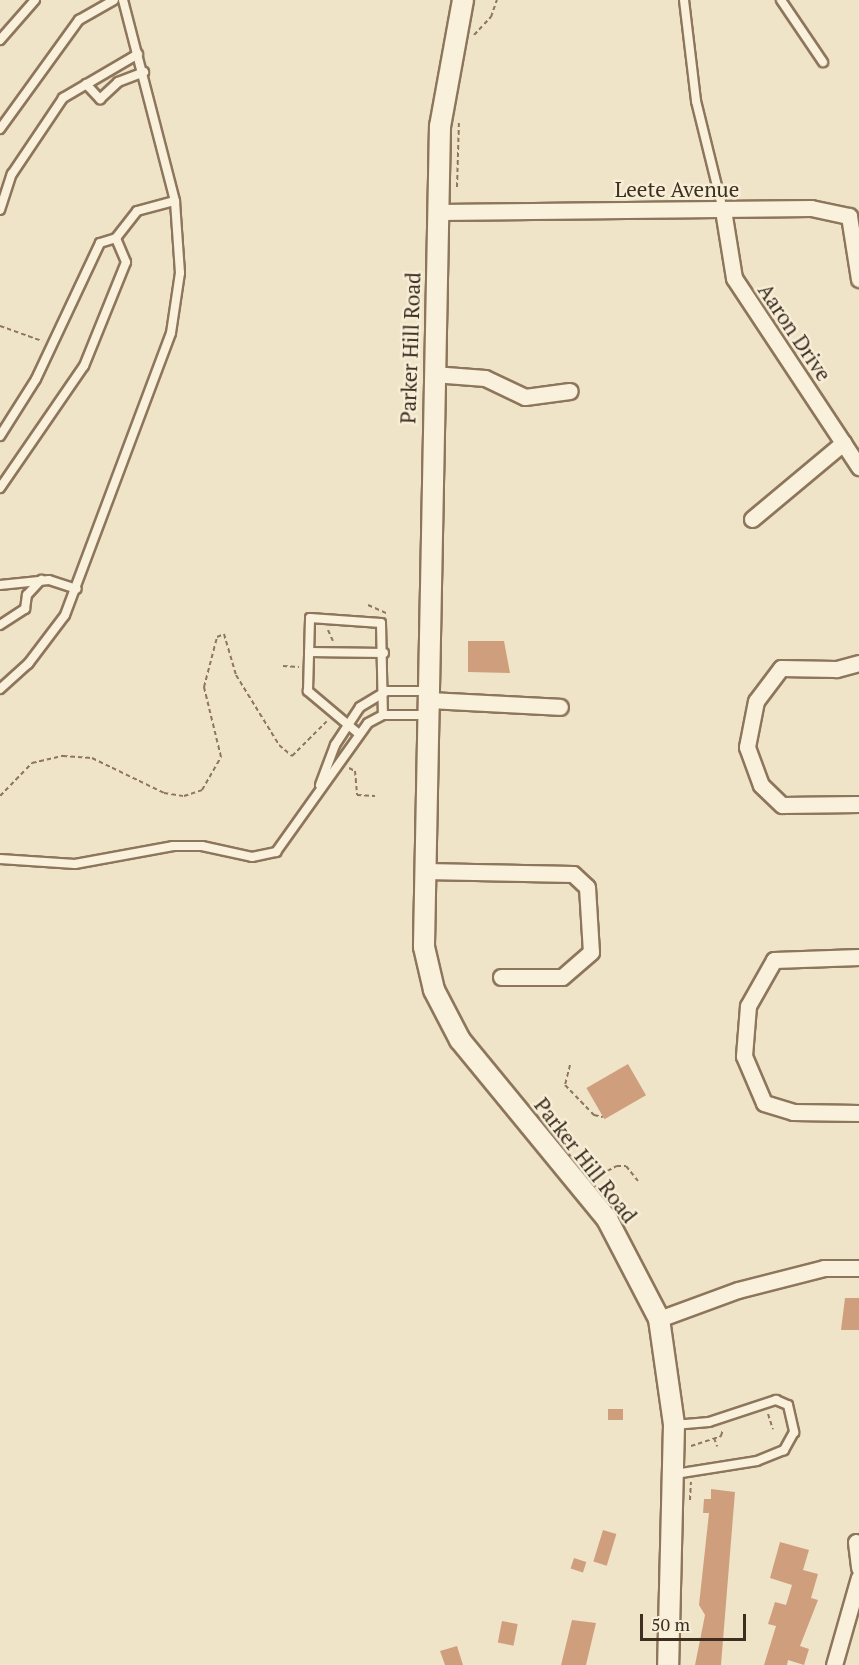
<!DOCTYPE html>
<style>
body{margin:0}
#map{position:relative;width:859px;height:1665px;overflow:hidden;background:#f0e4c8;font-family:"PT Serif",serif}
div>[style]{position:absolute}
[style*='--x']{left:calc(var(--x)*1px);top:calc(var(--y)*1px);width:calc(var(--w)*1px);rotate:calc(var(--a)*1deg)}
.building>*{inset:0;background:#cf9f7d;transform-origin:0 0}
.path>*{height:2px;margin-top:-1px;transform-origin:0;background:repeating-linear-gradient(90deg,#8d765c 0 4.5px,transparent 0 7.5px)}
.roads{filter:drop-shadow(2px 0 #8d765c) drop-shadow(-2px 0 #8d765c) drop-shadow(0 2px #8d765c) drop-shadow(0 -2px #8d765c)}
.service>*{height:8px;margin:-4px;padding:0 4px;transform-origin:4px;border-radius:4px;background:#faf1dc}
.minor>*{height:15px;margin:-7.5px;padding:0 7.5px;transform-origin:7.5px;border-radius:7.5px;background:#faf1dc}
.tertiary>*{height:20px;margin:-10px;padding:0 10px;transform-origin:10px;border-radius:10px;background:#faf1dc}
span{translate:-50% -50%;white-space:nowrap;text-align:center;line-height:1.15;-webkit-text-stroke:5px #f7eed8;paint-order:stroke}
.street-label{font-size:21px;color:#3d2e20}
.scale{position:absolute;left:640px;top:1614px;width:106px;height:27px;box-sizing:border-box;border:3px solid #3d2e20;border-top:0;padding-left:8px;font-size:18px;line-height:21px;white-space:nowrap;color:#3d2e20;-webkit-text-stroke:4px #f7eed8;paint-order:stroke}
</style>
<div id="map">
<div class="building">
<i style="clip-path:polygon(468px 641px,504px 641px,510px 673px,468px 672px)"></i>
<i style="left:628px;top:1064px;width:36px;height:48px;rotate:60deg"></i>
<i style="clip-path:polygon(845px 1298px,859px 1298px,859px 1330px,841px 1330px)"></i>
<i style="left:608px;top:1409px;width:15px;height:11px"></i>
<i style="clip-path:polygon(711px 1489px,735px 1492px,721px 1665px,695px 1665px,705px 1615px,699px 1605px,709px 1513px,703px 1513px,704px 1499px,711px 1499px)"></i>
<i style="left:603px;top:1530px;width:14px;height:33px;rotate:17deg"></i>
<i style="clip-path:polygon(780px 1542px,809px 1550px,803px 1570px,818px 1574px,811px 1598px,818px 1600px,800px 1646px,809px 1649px,804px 1665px,788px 1660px,787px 1665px,764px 1665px,776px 1626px,768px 1624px,775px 1602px,786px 1605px,792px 1585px,770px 1578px)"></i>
<i style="left:574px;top:1558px;width:13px;height:11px;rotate:18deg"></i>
<i style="clip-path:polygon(572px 1620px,596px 1623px,586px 1665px,561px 1665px)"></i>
<i style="left:502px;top:1621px;width:16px;height:22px;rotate:11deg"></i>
<i style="clip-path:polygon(457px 1646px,463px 1665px,445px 1665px,440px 1651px)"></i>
</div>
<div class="path">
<i style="--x:474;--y:35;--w:25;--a:-47"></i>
<i style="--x:491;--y:17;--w:18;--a:-71"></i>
<i style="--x:457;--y:187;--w:66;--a:-88.3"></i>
<i style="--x:0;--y:326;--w:45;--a:19.7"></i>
<i style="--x:368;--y:605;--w:20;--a:24"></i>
<i style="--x:328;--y:630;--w:12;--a:66"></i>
<i style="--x:283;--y:666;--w:16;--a:4"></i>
<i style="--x:349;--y:768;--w:7;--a:27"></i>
<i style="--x:355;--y:771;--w:24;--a:85"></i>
<i style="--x:357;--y:795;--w:18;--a:3"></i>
<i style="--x:0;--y:796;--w:46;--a:-45.9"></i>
<i style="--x:32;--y:763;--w:32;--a:-13"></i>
<i style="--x:63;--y:756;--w:29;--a:4"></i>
<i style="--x:92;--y:758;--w:80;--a:25.9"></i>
<i style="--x:164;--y:793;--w:20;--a:9"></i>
<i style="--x:184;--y:796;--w:19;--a:-18"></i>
<i style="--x:202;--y:790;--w:38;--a:-60"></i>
<i style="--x:221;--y:757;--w:72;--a:-103.7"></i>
<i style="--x:204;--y:687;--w:52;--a:-75.4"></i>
<i style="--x:217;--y:637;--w:8;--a:-23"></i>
<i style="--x:224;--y:634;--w:43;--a:73.7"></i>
<i style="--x:236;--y:675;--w:82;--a:58.4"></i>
<i style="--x:279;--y:745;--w:17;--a:40"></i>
<i style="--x:292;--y:756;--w:49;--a:-45"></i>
<i style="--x:570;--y:1065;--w:21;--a:104"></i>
<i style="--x:565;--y:1085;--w:42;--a:46"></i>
<i style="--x:594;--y:1115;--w:9;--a:13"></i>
<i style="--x:594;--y:1178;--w:26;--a:-28"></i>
<i style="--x:617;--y:1166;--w:9;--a:0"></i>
<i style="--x:626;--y:1166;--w:19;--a:51"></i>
<i style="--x:768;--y:1414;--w:16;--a:72"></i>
<i style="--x:714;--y:1438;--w:9;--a:69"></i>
<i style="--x:691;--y:1446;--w:32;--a:-18"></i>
<i style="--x:721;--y:1436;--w:7;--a:-74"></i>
<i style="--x:690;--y:1500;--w:18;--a:-87"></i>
</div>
<div class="roads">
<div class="service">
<i style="--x:684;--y:0;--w:102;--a:83.2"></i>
<i style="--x:696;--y:101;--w:112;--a:76.1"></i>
<i style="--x:781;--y:0;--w:75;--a:55.9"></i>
<i style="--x:0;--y:40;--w:53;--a:-48.8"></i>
<i style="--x:86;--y:84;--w:21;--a:47"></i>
<i style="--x:100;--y:99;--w:25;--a:-43"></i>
<i style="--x:118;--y:82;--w:28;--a:-21"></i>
<i style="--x:0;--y:129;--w:135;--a:-54.1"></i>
<i style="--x:79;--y:20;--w:40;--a:-29.7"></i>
<i style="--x:0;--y:210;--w:38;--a:-72"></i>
<i style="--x:12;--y:174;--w:92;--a:-56.1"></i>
<i style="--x:63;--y:98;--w:87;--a:-30.4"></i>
<i style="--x:0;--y:436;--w:67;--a:-57.7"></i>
<i style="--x:36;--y:379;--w:150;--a:-64.8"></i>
<i style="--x:100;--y:243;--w:17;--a:-17"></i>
<i style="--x:116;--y:238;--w:34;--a:-52"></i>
<i style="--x:137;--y:211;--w:39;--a:-15"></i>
<i style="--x:0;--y:488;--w:148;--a:-55.5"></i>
<i style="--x:84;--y:366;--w:112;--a:-68"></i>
<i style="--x:126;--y:262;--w:26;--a:-113"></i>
<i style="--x:0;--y:585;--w:49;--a:-5.8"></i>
<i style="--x:49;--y:580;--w:29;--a:18"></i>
<i style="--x:0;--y:625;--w:30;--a:-33"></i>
<i style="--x:25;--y:609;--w:14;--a:-82"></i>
<i style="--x:27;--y:595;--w:21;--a:-47"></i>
<i style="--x:309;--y:652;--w:75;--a:0.8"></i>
<i style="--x:0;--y:689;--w:38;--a:-42"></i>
<i style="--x:28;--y:664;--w:61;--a:-52.9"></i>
<i style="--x:65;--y:615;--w:301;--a:-69.4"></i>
<i style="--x:171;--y:333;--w:61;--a:-81.5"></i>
<i style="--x:180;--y:273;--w:72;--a:-94"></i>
<i style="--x:175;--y:201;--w:208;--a:-104.5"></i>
<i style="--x:359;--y:734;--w:67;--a:-139.9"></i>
<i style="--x:308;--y:691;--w:73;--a:-88.4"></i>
<i style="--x:310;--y:618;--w:71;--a:4"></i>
<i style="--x:381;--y:623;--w:92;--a:88.8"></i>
<i style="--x:320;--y:785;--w:43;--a:-69.4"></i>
<i style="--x:335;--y:745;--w:45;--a:-56.7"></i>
<i style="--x:360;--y:707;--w:31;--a:-31"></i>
<i style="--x:387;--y:691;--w:40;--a:0"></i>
<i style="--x:0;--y:859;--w:75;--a:3.8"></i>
<i style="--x:75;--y:864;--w:100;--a:-10.4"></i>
<i style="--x:173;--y:846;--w:29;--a:0"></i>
<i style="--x:202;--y:846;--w:51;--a:12.4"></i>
<i style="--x:252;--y:857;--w:25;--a:-12"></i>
<i style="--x:276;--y:852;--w:158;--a:-54.5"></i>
<i style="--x:368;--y:723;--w:17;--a:-28"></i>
<i style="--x:383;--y:715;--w:43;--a:0"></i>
<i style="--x:674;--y:1425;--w:35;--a:-5"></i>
<i style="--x:709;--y:1422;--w:71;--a:-18.2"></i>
<i style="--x:776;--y:1400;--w:13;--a:23"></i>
<i style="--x:788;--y:1405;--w:28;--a:77"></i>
<i style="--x:794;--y:1432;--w:21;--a:119"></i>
<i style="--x:784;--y:1450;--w:29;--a:158"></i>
<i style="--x:757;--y:1461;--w:83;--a:171"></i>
</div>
<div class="minor">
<i style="--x:723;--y:210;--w:69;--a:80.8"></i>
<i style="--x:734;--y:278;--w:227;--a:56.5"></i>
<i style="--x:440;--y:212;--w:371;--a:-0.6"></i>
<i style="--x:811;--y:208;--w:39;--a:12"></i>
<i style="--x:849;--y:216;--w:64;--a:81"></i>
<i style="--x:433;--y:374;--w:52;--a:4.4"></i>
<i style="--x:485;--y:378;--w:44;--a:25.4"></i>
<i style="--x:525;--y:397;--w:45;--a:-7.6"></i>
<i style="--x:752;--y:519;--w:119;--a:-39.9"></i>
<i style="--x:859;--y:663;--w:24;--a:165"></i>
<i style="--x:836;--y:669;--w:55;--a:-179"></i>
<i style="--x:781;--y:668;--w:41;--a:127.1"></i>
<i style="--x:756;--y:701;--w:47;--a:101.1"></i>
<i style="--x:747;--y:747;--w:40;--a:69.8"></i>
<i style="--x:761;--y:785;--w:29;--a:44"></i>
<i style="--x:782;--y:805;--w:77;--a:-0.7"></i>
<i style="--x:427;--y:700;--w:133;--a:3"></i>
<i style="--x:425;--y:871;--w:148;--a:1.2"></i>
<i style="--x:573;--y:874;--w:19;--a:43"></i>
<i style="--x:587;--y:887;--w:65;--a:86.5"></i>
<i style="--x:591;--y:952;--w:38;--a:139"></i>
<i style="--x:562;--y:977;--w:61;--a:180"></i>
<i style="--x:859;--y:957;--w:85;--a:178"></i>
<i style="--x:774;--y:960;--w:53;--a:119.5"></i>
<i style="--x:748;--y:1006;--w:50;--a:94.6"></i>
<i style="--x:744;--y:1056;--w:51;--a:66.9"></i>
<i style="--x:764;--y:1103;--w:30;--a:17"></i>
<i style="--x:793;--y:1112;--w:66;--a:0.9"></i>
<i style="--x:659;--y:1319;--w:84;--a:-20.2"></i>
<i style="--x:738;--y:1290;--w:89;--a:-14.3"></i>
<i style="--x:824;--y:1268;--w:35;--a:0"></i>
<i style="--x:856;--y:1542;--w:26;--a:83"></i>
<i style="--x:834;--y:1665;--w:91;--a:-74.1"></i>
</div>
<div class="tertiary">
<i style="--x:463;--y:0;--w:128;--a:100.3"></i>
<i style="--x:440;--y:126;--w:821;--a:91.12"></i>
<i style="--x:424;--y:947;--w:44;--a:76.9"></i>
<i style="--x:434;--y:990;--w:56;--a:62.5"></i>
<i style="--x:460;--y:1040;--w:232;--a:50.6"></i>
<i style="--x:607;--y:1219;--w:113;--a:62.5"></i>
<i style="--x:659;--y:1319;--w:107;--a:81.9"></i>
<i style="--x:674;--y:1425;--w:240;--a:91.4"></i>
</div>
</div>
<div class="street-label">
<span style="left:677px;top:189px">Leete Avenue</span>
<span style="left:795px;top:332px;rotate:56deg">Aaron Drive</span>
<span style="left:410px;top:348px;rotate:-88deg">Parker Hill Road</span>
<span style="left:586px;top:1160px;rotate:52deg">Parker Hill Road</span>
</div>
<div class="scale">50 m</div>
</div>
